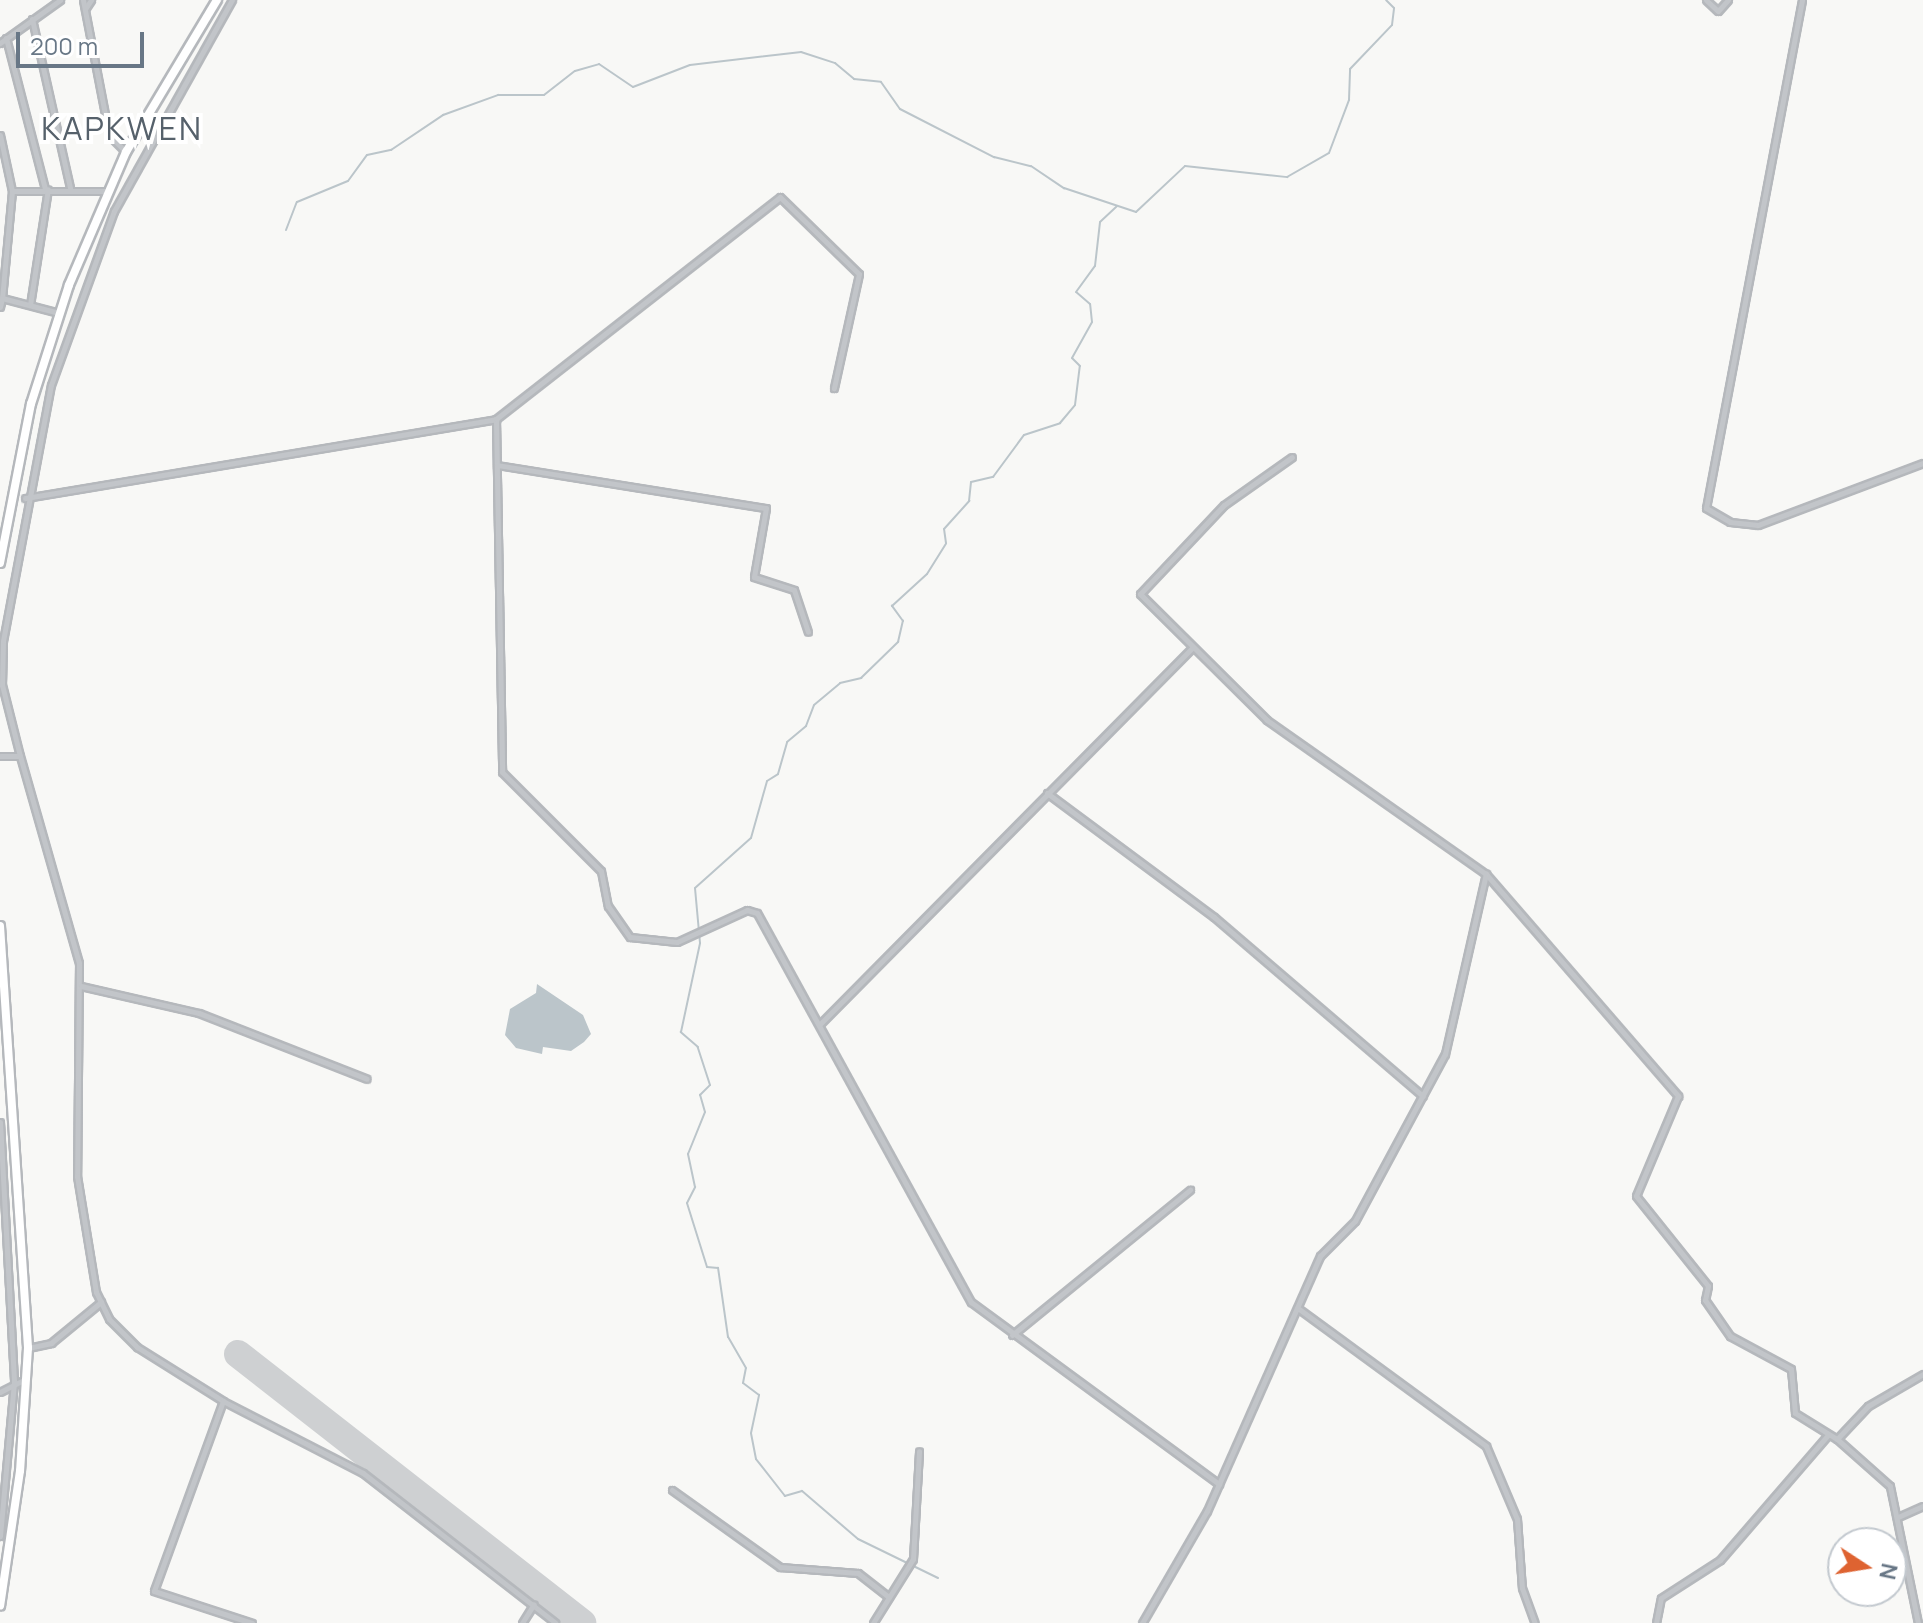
<!DOCTYPE html>
<style>
body{margin:0}
#map{position:relative;width:1923px;height:1623px;overflow:hidden;background:#f8f8f6;font-family:Manrope,sans-serif}
div>[style]{position:absolute}
[style*='--x']{left:calc(var(--x)*1px);top:calc(var(--y)*1px);width:calc(var(--w)*1px);rotate:calc(var(--a)*1deg)}
.water>*{inset:0;background:#bbc5ca}
.stream>*{height:2px;margin:-1px;padding:0 1px;transform-origin:1px;border-radius:1px;background:#bbc5ca}
.runway>*{height:28px;margin:-14px;padding:0 14px;transform-origin:14px;border-radius:14px;background:#ced0d2}
.roads{filter:drop-shadow(2px 0 #b5b8bc) drop-shadow(-2px 0 #b5b8bc) drop-shadow(0 2px #b5b8bc) drop-shadow(0 -2px #b5b8bc)}
.minor>*{height:5px;margin:-2.5px;padding:0 2.5px;transform-origin:2.5px;border-radius:2.5px;background:#c2c5c9}
.highway>*{height:8px;margin:-4px;padding:0 4px;transform-origin:4px;border-radius:4px;background:#fff}
span{translate:-50% -50%;white-space:nowrap;text-align:center;line-height:1.15;-webkit-text-stroke:8px #fff;paint-order:stroke}
.quarter-label{font-size:32px;color:#56616b;letter-spacing:2px}
.north{position:absolute;left:1827px;top:1527px;width:80px;height:80px;box-sizing:border-box;background:#fff;border:2px solid #c3c9cf;border-radius:50%;rotate:102deg;font-size:22px;font-weight:700;line-height:32px;text-align:center;color:#687786}
.north::after{content:'';display:block;margin:auto;width:28px;height:36px;background:#de6331;clip-path:polygon(50% 0,100% 100%,50% 72%,0 100%)}
.scale{position:absolute;left:16px;top:32px;width:128px;height:36px;box-sizing:border-box;border:4px solid #687786;border-top:0;padding-left:10px;font-size:24px;line-height:28px;white-space:nowrap;color:#687786;-webkit-text-stroke:6px #fff;paint-order:stroke}
</style>
<div id="map">
<div class="water">
<i style="clip-path:polygon(537px 984px,583px 1015px,591px 1034px,584px 1042px,571px 1051px,543px 1047px,542px 1054px,516px 1048px,505px 1035px,510px 1009px,536px 993px)"></i>
</div>
<div class="stream">
<i style="--x:286;--y:230;--w:30;--a:-69"></i>
<i style="--x:297;--y:202;--w:55;--a:-22.4"></i>
<i style="--x:348;--y:181;--w:32;--a:-54"></i>
<i style="--x:367;--y:155;--w:25;--a:-12"></i>
<i style="--x:391;--y:150;--w:63;--a:-33.9"></i>
<i style="--x:443;--y:115;--w:59;--a:-20"></i>
<i style="--x:498;--y:95;--w:46;--a:0"></i>
<i style="--x:544;--y:95;--w:39;--a:-38"></i>
<i style="--x:575;--y:71;--w:25;--a:-16"></i>
<i style="--x:599;--y:64;--w:41;--a:34.1"></i>
<i style="--x:633;--y:87;--w:61;--a:-21.1"></i>
<i style="--x:690;--y:65;--w:112;--a:-6.7"></i>
<i style="--x:801;--y:52;--w:36;--a:18"></i>
<i style="--x:835;--y:63;--w:25;--a:40"></i>
<i style="--x:854;--y:79;--w:27;--a:6"></i>
<i style="--x:881;--y:82;--w:33;--a:55"></i>
<i style="--x:900;--y:109;--w:106;--a:27.1"></i>
<i style="--x:994;--y:157;--w:38;--a:14"></i>
<i style="--x:1031;--y:166;--w:40;--a:34"></i>
<i style="--x:1064;--y:188;--w:76;--a:18.4"></i>
<i style="--x:1136;--y:212;--w:67;--a:-43.2"></i>
<i style="--x:1185;--y:166;--w:103;--a:6.2"></i>
<i style="--x:1287;--y:177;--w:48;--a:-29.7"></i>
<i style="--x:1329;--y:153;--w:57;--a:-69.3"></i>
<i style="--x:1349;--y:100;--w:31;--a:-88"></i>
<i style="--x:1350;--y:69;--w:61;--a:-46.3"></i>
<i style="--x:1392;--y:25;--w:17;--a:-83"></i>
<i style="--x:1394;--y:8;--w:11;--a:-135"></i>
<i style="--x:938;--y:1578;--w:89;--a:-154"></i>
<i style="--x:858;--y:1539;--w:74;--a:-139.4"></i>
<i style="--x:802;--y:1491;--w:18;--a:164"></i>
<i style="--x:785;--y:1496;--w:47;--a:-128.1"></i>
<i style="--x:756;--y:1459;--w:26;--a:-101"></i>
<i style="--x:751;--y:1433;--w:39;--a:-78"></i>
<i style="--x:759;--y:1395;--w:20;--a:-143"></i>
<i style="--x:743;--y:1383;--w:15;--a:-79"></i>
<i style="--x:746;--y:1368;--w:36;--a:-120"></i>
<i style="--x:728;--y:1337;--w:70;--a:-98.2"></i>
<i style="--x:718;--y:1268;--w:11;--a:-175"></i>
<i style="--x:707;--y:1267;--w:67;--a:-107.4"></i>
<i style="--x:687;--y:1203;--w:18;--a:-63"></i>
<i style="--x:695;--y:1187;--w:34;--a:-102"></i>
<i style="--x:688;--y:1154;--w:45;--a:-68"></i>
<i style="--x:705;--y:1112;--w:18;--a:-106"></i>
<i style="--x:700;--y:1095;--w:14;--a:-45"></i>
<i style="--x:710;--y:1085;--w:40;--a:-108"></i>
<i style="--x:698;--y:1047;--w:23;--a:-139"></i>
<i style="--x:681;--y:1032;--w:91;--a:-77.9"></i>
<i style="--x:700;--y:943;--w:55;--a:-95.2"></i>
<i style="--x:695;--y:888;--w:75;--a:-41.8"></i>
<i style="--x:751;--y:838;--w:59;--a:-74.3"></i>
<i style="--x:767;--y:781;--w:13;--a:-32"></i>
<i style="--x:778;--y:774;--w:33;--a:-74"></i>
<i style="--x:787;--y:742;--w:25;--a:-40"></i>
<i style="--x:806;--y:726;--w:22;--a:-69"></i>
<i style="--x:814;--y:705;--w:34;--a:-40"></i>
<i style="--x:840;--y:683;--w:22;--a:-13"></i>
<i style="--x:861;--y:678;--w:52;--a:-44.2"></i>
<i style="--x:898;--y:642;--w:22;--a:-77"></i>
<i style="--x:903;--y:621;--w:19;--a:-126"></i>
<i style="--x:892;--y:606;--w:47;--a:-42.4"></i>
<i style="--x:927;--y:574;--w:36;--a:-58"></i>
<i style="--x:946;--y:543;--w:14;--a:-98"></i>
<i style="--x:944;--y:529;--w:38;--a:-48"></i>
<i style="--x:969;--y:501;--w:19;--a:-84"></i>
<i style="--x:971;--y:482;--w:23;--a:-13"></i>
<i style="--x:993;--y:477;--w:52;--a:-53.6"></i>
<i style="--x:1024;--y:435;--w:38;--a:-18"></i>
<i style="--x:1060;--y:423;--w:23;--a:-50"></i>
<i style="--x:1075;--y:405;--w:39;--a:-83"></i>
<i style="--x:1080;--y:366;--w:11;--a:-135"></i>
<i style="--x:1072;--y:358;--w:41;--a:-60.9"></i>
<i style="--x:1092;--y:322;--w:18;--a:-96"></i>
<i style="--x:1090;--y:304;--w:18;--a:-139"></i>
<i style="--x:1076;--y:292;--w:32;--a:-54"></i>
<i style="--x:1095;--y:266;--w:44;--a:-83.5"></i>
<i style="--x:1100;--y:222;--w:23;--a:-43"></i>
</div>
<div class="runway">
<i style="--x:238;--y:1354;--w:437;--a:38"></i>
</div>
<div class="roads">
<div class="minor">
<i style="--x:83;--y:0;--w:137;--a:79.1"></i>
<i style="--x:109;--y:135;--w:24;--a:45"></i>
<i style="--x:1706;--y:0;--w:16;--a:43"></i>
<i style="--x:1718;--y:11;--w:15;--a:-48"></i>
<i style="--x:1802;--y:0;--w:517;--a:100.7"></i>
<i style="--x:1706;--y:508;--w:28;--a:30"></i>
<i style="--x:1730;--y:522;--w:28;--a:6"></i>
<i style="--x:1758;--y:525;--w:176;--a:-20.6"></i>
<i style="--x:85;--y:9;--w:11;--a:-56"></i>
<i style="--x:32;--y:19;--w:173;--a:77.3"></i>
<i style="--x:6;--y:38;--w:156;--a:75.5"></i>
<i style="--x:0;--y:43;--w:74;--a:-35.6"></i>
<i style="--x:0;--y:135;--w:57;--a:77.9"></i>
<i style="--x:12;--y:191;--w:107;--a:95.3"></i>
<i style="--x:2;--y:298;--w:59;--a:14.7"></i>
<i style="--x:12;--y:191;--w:96;--a:0"></i>
<i style="--x:30;--y:305;--w:117;--a:-81.2"></i>
<i style="--x:0;--y:307;--w:9;--a:-77"></i>
<i style="--x:496;--y:419;--w:353;--a:89"></i>
<i style="--x:502;--y:772;--w:140;--a:45"></i>
<i style="--x:601;--y:871;--w:36;--a:79"></i>
<i style="--x:608;--y:906;--w:38;--a:55"></i>
<i style="--x:630;--y:937;--w:47;--a:6.1"></i>
<i style="--x:677;--y:942;--w:77;--a:-24.6"></i>
<i style="--x:747;--y:910;--w:10;--a:17"></i>
<i style="--x:757;--y:913;--w:444;--a:61.2"></i>
<i style="--x:971;--y:1302;--w:308;--a:36.3"></i>
<i style="--x:497;--y:465;--w:272;--a:9.1"></i>
<i style="--x:766;--y:508;--w:70;--a:99.9"></i>
<i style="--x:754;--y:577;--w:42;--a:18"></i>
<i style="--x:794;--y:590;--w:44;--a:71.6"></i>
<i style="--x:25;--y:498;--w:478;--a:-9.5"></i>
<i style="--x:496;--y:419;--w:360;--a:-38"></i>
<i style="--x:780;--y:197;--w:110;--a:44.3"></i>
<i style="--x:859;--y:274;--w:117;--a:102.4"></i>
<i style="--x:0;--y:756;--w:20;--a:0"></i>
<i style="--x:20;--y:756;--w:215;--a:74.1"></i>
<i style="--x:79;--y:963;--w:213;--a:90.5"></i>
<i style="--x:77;--y:1176;--w:118;--a:80.7"></i>
<i style="--x:96;--y:1292;--w:30;--a:64"></i>
<i style="--x:109;--y:1319;--w:40;--a:45"></i>
<i style="--x:137;--y:1347;--w:102;--a:32.1"></i>
<i style="--x:223;--y:1401;--w:157;--a:27.2"></i>
<i style="--x:363;--y:1473;--w:244;--a:37.9"></i>
<i style="--x:20;--y:756;--w:73;--a:-104.2"></i>
<i style="--x:2;--y:685;--w:44;--a:-88.7"></i>
<i style="--x:3;--y:641;--w:260;--a:-79.4"></i>
<i style="--x:51;--y:385;--w:185;--a:-70.1"></i>
<i style="--x:114;--y:211;--w:242;--a:-60.8"></i>
<i style="--x:1047;--y:793;--w:208;--a:36.6"></i>
<i style="--x:1214;--y:917;--w:275;--a:40.6"></i>
<i style="--x:1486;--y:874;--w:294;--a:49.1"></i>
<i style="--x:1678;--y:1096;--w:108;--a:112.8"></i>
<i style="--x:1636;--y:1196;--w:115;--a:51.3"></i>
<i style="--x:1708;--y:1286;--w:14;--a:102"></i>
<i style="--x:1705;--y:1300;--w:44;--a:55.2"></i>
<i style="--x:1730;--y:1336;--w:69;--a:28.4"></i>
<i style="--x:1791;--y:1369;--w:44;--a:84.8"></i>
<i style="--x:1795;--y:1413;--w:49;--a:31.8"></i>
<i style="--x:81;--y:986;--w:121;--a:12.9"></i>
<i style="--x:199;--y:1013;--w:180;--a:21.4"></i>
<i style="--x:820;--y:1024;--w:530;--a:-45.31"></i>
<i style="--x:0;--y:1122;--w:260;--a:86.9"></i>
<i style="--x:14;--y:1382;--w:155;--a:95.2"></i>
<i style="--x:1299;--y:1309;--w:232;--a:36.2"></i>
<i style="--x:1486;--y:1446;--w:79;--a:67"></i>
<i style="--x:1517;--y:1519;--w:69;--a:85.9"></i>
<i style="--x:1522;--y:1588;--w:37;--a:70"></i>
<i style="--x:1012;--y:1335;--w:230;--a:-39.2"></i>
<i style="--x:28;--y:1348;--w:24;--a:-12"></i>
<i style="--x:51;--y:1343;--w:65;--a:-39.4"></i>
<i style="--x:0;--y:1392;--w:30;--a:-27"></i>
<i style="--x:223;--y:1401;--w:202;--a:110"></i>
<i style="--x:154;--y:1591;--w:103;--a:18.1"></i>
<i style="--x:672;--y:1490;--w:133;--a:35.5"></i>
<i style="--x:780;--y:1567;--w:78;--a:4.4"></i>
<i style="--x:858;--y:1573;--w:39;--a:38"></i>
<i style="--x:1898;--y:1517;--w:27;--a:-24"></i>
<i style="--x:522;--y:1623;--w:22;--a:-58"></i>
<i style="--x:873;--y:1623;--w:75;--a:-58"></i>
<i style="--x:913;--y:1559;--w:108;--a:-86.8"></i>
<i style="--x:1142;--y:1623;--w:129;--a:-59.9"></i>
<i style="--x:1207;--y:1511;--w:279;--a:-66.1"></i>
<i style="--x:1320;--y:1256;--w:49;--a:-45"></i>
<i style="--x:1355;--y:1221;--w:190;--a:-61.7"></i>
<i style="--x:1445;--y:1054;--w:185;--a:-77.2"></i>
<i style="--x:1486;--y:874;--w:268;--a:-144.9"></i>
<i style="--x:1267;--y:720;--w:179;--a:-135.2"></i>
<i style="--x:1140;--y:594;--w:122;--a:-46.7"></i>
<i style="--x:1224;--y:505;--w:83;--a:-35.2"></i>
<i style="--x:1656;--y:1623;--w:25;--a:-79"></i>
<i style="--x:1661;--y:1598;--w:70;--a:-32.8"></i>
<i style="--x:1720;--y:1560;--w:165;--a:-49.2"></i>
<i style="--x:1918;--y:1623;--w:140;--a:-101.6"></i>
<i style="--x:1890;--y:1486;--w:71;--a:-138.4"></i>
<i style="--x:1837;--y:1439;--w:45;--a:-46.8"></i>
<i style="--x:1868;--y:1406;--w:64;--a:-30.2"></i>
</div>
<div class="highway">
<i style="--x:0;--y:563;--w:162;--a:-79"></i>
<i style="--x:31;--y:404;--w:125;--a:-72.3"></i>
<i style="--x:69;--y:285;--w:145;--a:-66.8"></i>
<i style="--x:126;--y:152;--w:177;--a:-59.1"></i>
<i style="--x:0;--y:926;--w:423;--a:86.2"></i>
<i style="--x:28;--y:1348;--w:123;--a:93.7"></i>
<i style="--x:20;--y:1471;--w:136;--a:98.4"></i>
</div>
</div>
<div class="quarter-label">
<span style="left:122px;top:128px">KAPKWEN</span>
</div>
<div class="north">N</div>
<div class="scale">200 m</div>
</div>
